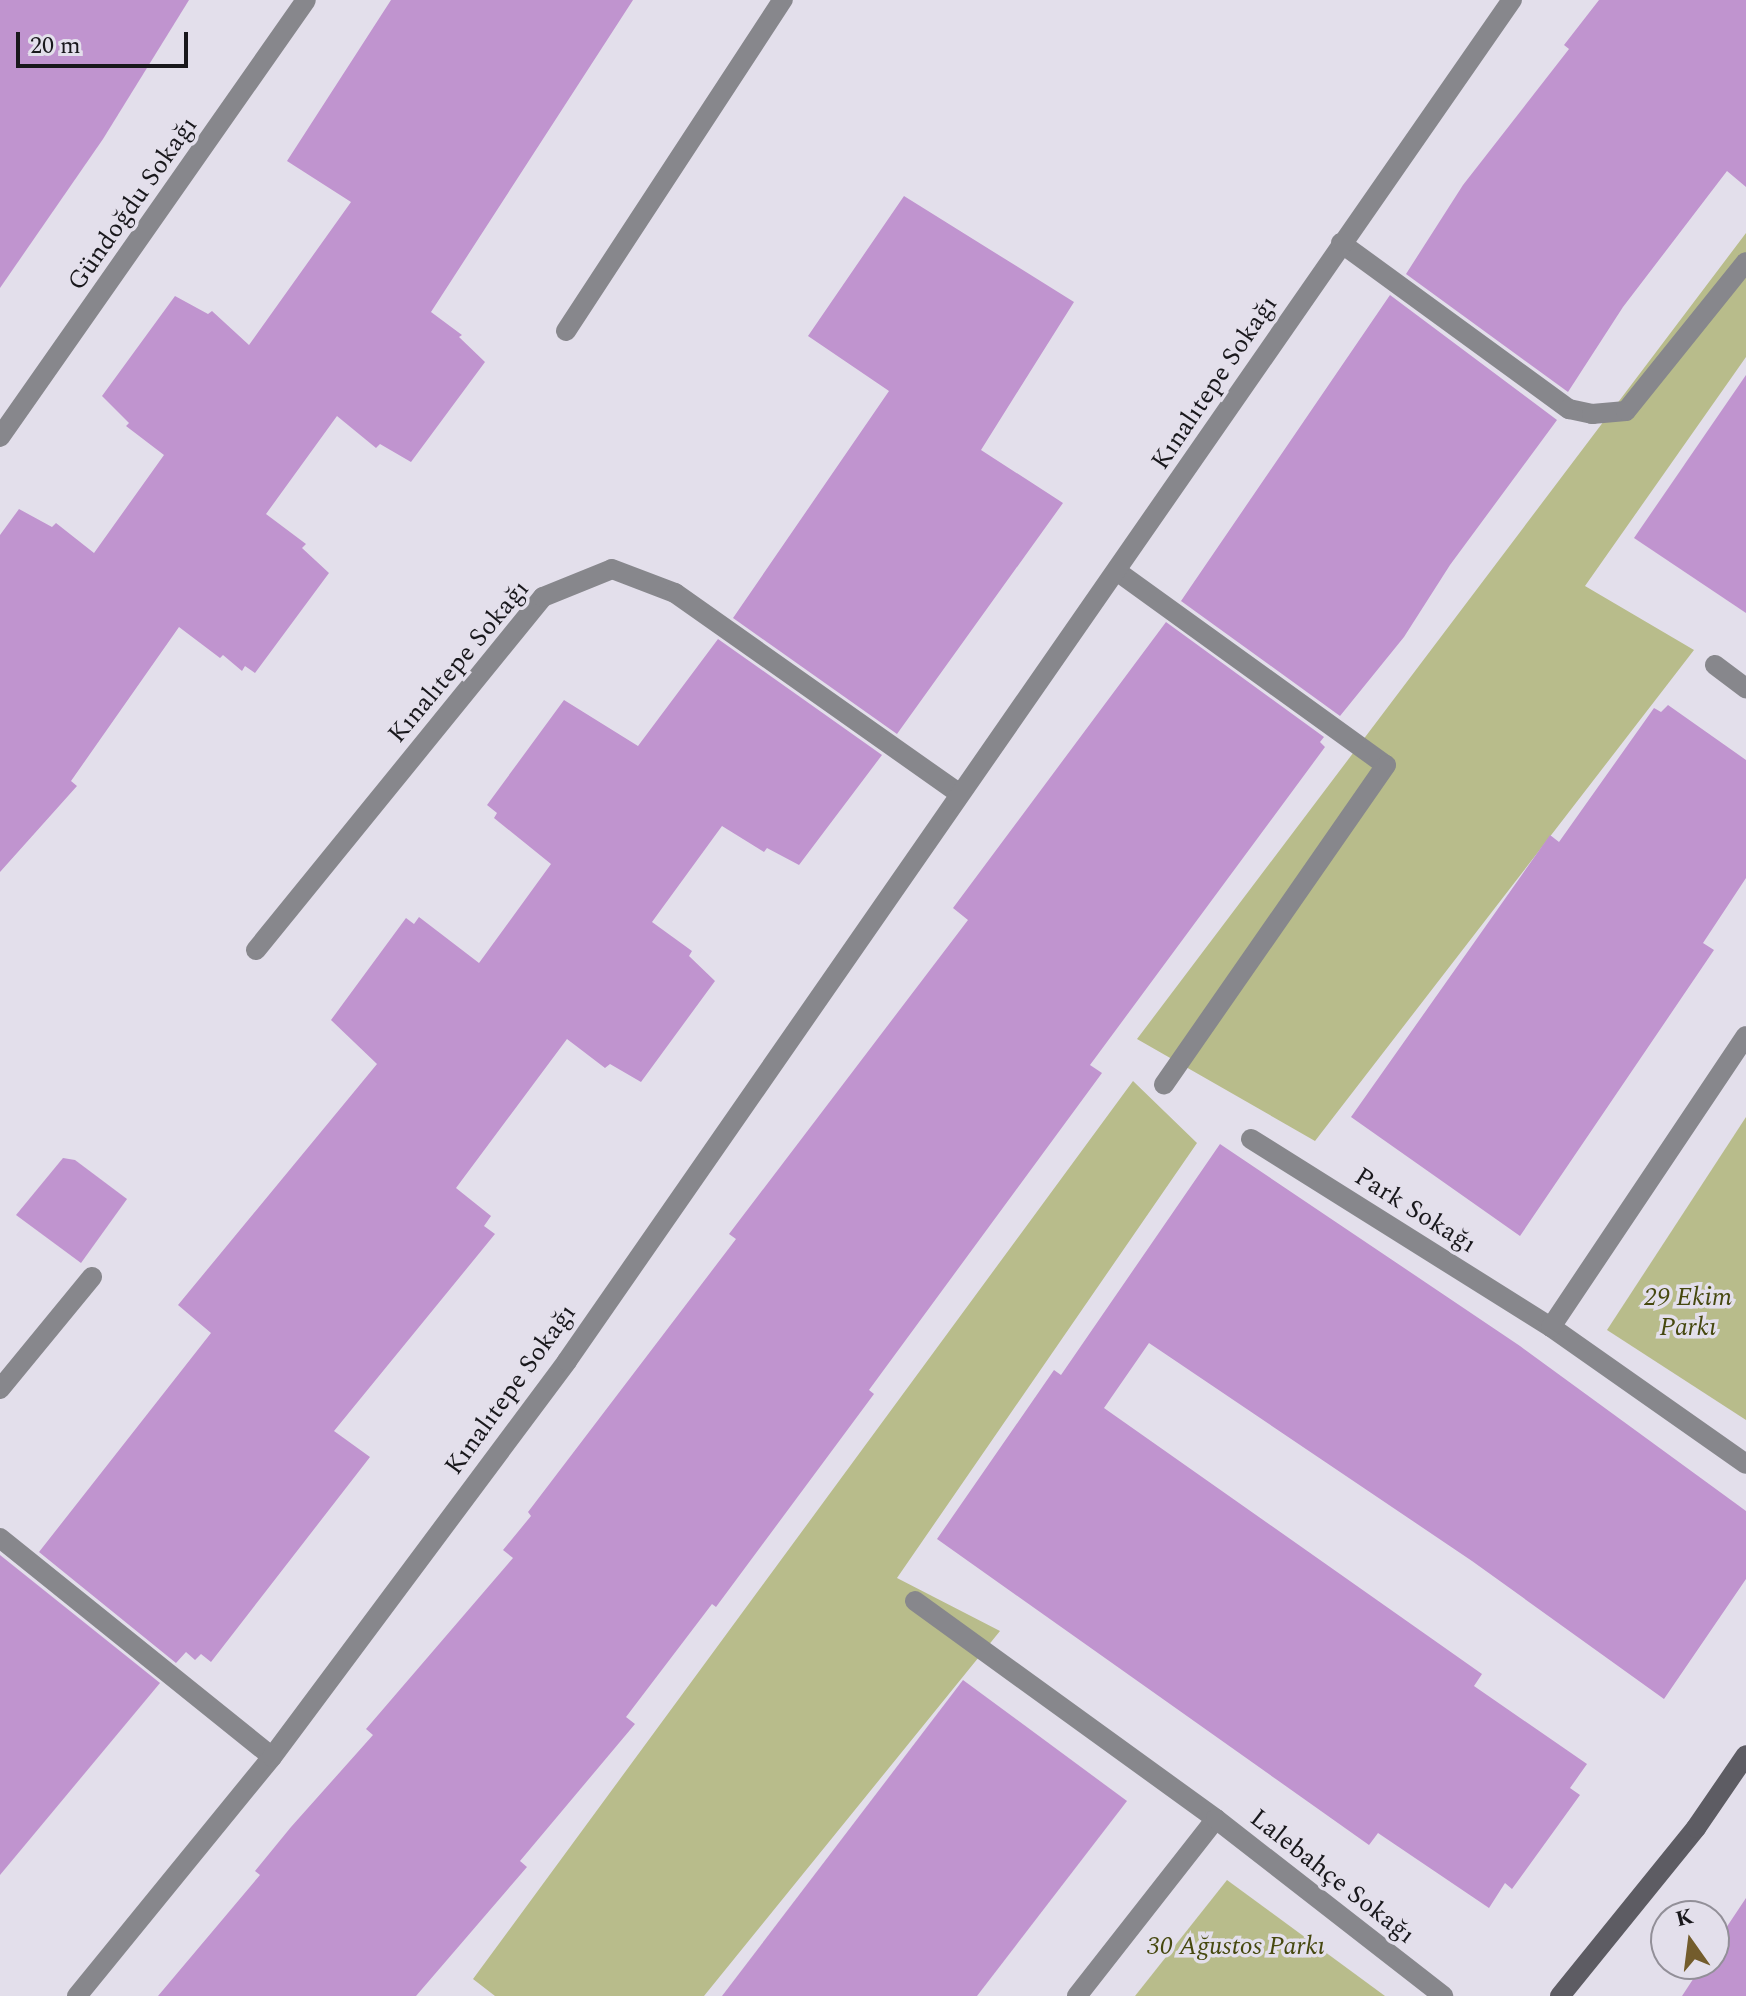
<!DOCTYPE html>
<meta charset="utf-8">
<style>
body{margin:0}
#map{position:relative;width:1746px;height:1996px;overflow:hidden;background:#e3dfeb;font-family:Spectral,serif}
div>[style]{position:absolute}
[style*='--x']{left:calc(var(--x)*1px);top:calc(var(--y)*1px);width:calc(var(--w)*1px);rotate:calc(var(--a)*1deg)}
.green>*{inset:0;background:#b8bc8b}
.building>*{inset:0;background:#c094cf}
.service>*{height:20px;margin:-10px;padding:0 10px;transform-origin:10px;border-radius:10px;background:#87878c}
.minor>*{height:20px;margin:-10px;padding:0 10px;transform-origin:10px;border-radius:10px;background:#87878c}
.secondary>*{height:20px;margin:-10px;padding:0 10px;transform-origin:10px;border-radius:10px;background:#5d5c63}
span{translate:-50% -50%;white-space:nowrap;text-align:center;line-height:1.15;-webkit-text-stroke:7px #e3dfeb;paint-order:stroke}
.street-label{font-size:26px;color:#19181c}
.park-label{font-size:26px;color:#46480f;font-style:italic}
.north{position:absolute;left:1650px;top:1900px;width:80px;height:80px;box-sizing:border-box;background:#e3dfeb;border:2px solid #928f98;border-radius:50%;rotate:346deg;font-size:22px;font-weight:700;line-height:32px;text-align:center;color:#19181c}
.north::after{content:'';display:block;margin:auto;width:28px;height:36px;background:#735c2c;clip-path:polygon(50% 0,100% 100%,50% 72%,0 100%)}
.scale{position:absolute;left:16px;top:32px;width:172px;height:36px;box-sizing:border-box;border:4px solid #19181c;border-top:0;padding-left:10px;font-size:24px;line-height:28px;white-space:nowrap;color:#19181c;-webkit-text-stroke:6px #e3dfeb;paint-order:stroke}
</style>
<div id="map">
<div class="green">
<i style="clip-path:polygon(1746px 233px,1746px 357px,1585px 586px,1694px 650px,1315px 1141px,1137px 1039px)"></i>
<i style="clip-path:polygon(1133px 1081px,1197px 1143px,897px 1578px,1000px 1631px,704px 1996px,495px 1996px,473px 1979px)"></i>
<i style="clip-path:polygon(1746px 1117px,1746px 1420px,1607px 1330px)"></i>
<i style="clip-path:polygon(1227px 1880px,1385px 1996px,1135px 1996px)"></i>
</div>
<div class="building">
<i style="clip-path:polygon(0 0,189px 0,103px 139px,0 288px)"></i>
<i style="clip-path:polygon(391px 0,633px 0,431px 312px,462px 335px,459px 337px,485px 362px,411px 462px,380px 444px,376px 448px,337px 416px,266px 514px,306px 544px,302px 548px,329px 573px,255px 673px,245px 666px,242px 671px,223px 655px,220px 658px,179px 627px,71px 781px,77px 786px,0 872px,0 535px,19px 509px,52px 527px,56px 523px,94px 553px,164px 455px,126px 426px,129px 423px,102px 396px,175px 296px,208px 314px,212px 311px,249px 345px,351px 202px,287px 161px)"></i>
<i style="clip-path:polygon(1599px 0,1746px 0,1746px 187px,1727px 171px,1623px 307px,1568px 392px,1406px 274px,1463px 185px,1569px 49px,1564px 45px)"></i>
<i style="clip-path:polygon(904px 196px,1074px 302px,981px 450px,1063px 503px,897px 734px,733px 618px,889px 391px,808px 336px)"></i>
<i style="clip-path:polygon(1390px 295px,1557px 420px,1450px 565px,1404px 637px,1340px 716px,1181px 601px)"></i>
<i style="clip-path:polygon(1746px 375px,1746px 613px,1634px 538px)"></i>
<i style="clip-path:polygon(1166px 622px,1324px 737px,1320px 742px,1325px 747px,1090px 1065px,1102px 1073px,869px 1390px,874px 1394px,716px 1607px,712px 1604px,626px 1717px,635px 1724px,520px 1861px,527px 1867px,416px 1996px,158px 1996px,260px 1875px,255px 1871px,291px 1827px,373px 1735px,366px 1729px,513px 1558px,503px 1550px,531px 1516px,528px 1512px,736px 1239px,729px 1234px,968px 920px,953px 908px)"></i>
<i style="clip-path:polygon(718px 639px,882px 755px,799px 865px,767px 848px,764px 852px,722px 826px,652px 922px,692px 951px,689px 956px,715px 981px,641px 1082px,610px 1064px,605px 1068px,567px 1039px,456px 1188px,491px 1216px,484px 1226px,495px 1234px,334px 1431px,370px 1457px,211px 1662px,201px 1654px,195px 1660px,186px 1652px,176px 1663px,39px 1552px,211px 1333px,178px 1305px,377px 1064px,331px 1020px,406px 918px,414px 924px,419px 917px,479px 963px,551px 864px,494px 818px,497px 813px,487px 805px,564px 700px,638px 746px)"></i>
<i style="clip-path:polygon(1668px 705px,1746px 760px,1746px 878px,1703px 943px,1714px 950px,1520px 1236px,1351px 1117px,1550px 835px,1559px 842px,1654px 708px,1661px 712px)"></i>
<i style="clip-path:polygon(1220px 1144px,1520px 1346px,1746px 1511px,1746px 1579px,1664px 1699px,1472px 1561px,1149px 1343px,1104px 1408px,1482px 1674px,1474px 1686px,1587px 1764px,1570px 1788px,1580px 1795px,1512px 1889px,1505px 1883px,1489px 1908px,1378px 1833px,1369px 1845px,937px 1539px,1054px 1370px,1061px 1375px)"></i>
<i style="clip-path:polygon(63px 1158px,75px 1160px,127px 1199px,81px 1263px,16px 1215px)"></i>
<i style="clip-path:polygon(0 1555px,160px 1683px,0 1875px)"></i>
<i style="clip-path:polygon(963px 1680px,1127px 1801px,977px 1996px,722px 1996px)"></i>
<i style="clip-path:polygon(1746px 1898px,1746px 1996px,1682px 1996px,1703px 1964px,1714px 1964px,1714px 1946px)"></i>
</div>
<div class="service">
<i style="--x:1341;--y:243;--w:282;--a:36.1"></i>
<i style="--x:1569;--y:409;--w:24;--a:12"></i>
<i style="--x:1592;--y:414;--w:34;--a:-5"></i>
<i style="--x:1626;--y:411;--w:191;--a:-51.2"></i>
<i style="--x:1118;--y:572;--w:330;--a:35.8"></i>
<i style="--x:1386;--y:765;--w:389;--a:124.8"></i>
<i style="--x:0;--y:1389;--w:145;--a:-50.6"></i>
<i style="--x:0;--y:1538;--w:349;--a:38.8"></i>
<i style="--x:915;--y:1601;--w:372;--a:35.9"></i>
</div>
<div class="minor">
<i style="--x:566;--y:331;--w:396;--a:-56.8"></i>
<i style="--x:0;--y:437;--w:533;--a:-55"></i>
<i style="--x:1715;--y:665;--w:39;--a:37"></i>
<i style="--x:256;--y:950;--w:455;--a:-50.9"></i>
<i style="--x:543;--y:597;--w:74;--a:-22.1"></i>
<i style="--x:612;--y:569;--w:67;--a:20.9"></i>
<i style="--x:675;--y:593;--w:347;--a:35.2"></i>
<i style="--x:1251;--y:1139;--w:354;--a:32.1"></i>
<i style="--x:1551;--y:1327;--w:238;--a:35.1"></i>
<i style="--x:1551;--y:1327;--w:350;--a:-56.2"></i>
<i style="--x:77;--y:1996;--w:308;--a:-50.8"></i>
<i style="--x:272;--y:1757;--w:494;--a:-53.3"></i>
<i style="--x:567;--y:1361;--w:1657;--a:-55.23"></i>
<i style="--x:1077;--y:1996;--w:225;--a:-51.9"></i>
<i style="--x:1216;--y:1819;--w:288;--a:37.9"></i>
</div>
<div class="secondary">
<i style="--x:1560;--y:1996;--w:216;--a:-51"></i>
<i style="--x:1696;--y:1828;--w:88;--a:-55.6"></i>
</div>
<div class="street-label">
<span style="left:133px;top:204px;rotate:-55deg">Gündoğdu Sokağı</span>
<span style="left:1215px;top:383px;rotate:-56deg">Kınalıtepe Sokağı</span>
<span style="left:459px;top:662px;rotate:-50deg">Kınalıtepe Sokağı</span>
<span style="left:1415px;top:1211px;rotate:32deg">Park Sokağı</span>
<span style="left:511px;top:1390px;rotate:-54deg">Kınalıtepe Sokağı</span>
<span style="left:1332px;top:1877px;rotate:38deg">Lalebahçe Sokağı</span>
</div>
<div class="park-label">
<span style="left:1688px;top:1313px">29 Ekim<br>Parkı</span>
<span style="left:1236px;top:1947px">30 Ağustos Parkı</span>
</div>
<div class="north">K</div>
<div class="scale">20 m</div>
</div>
